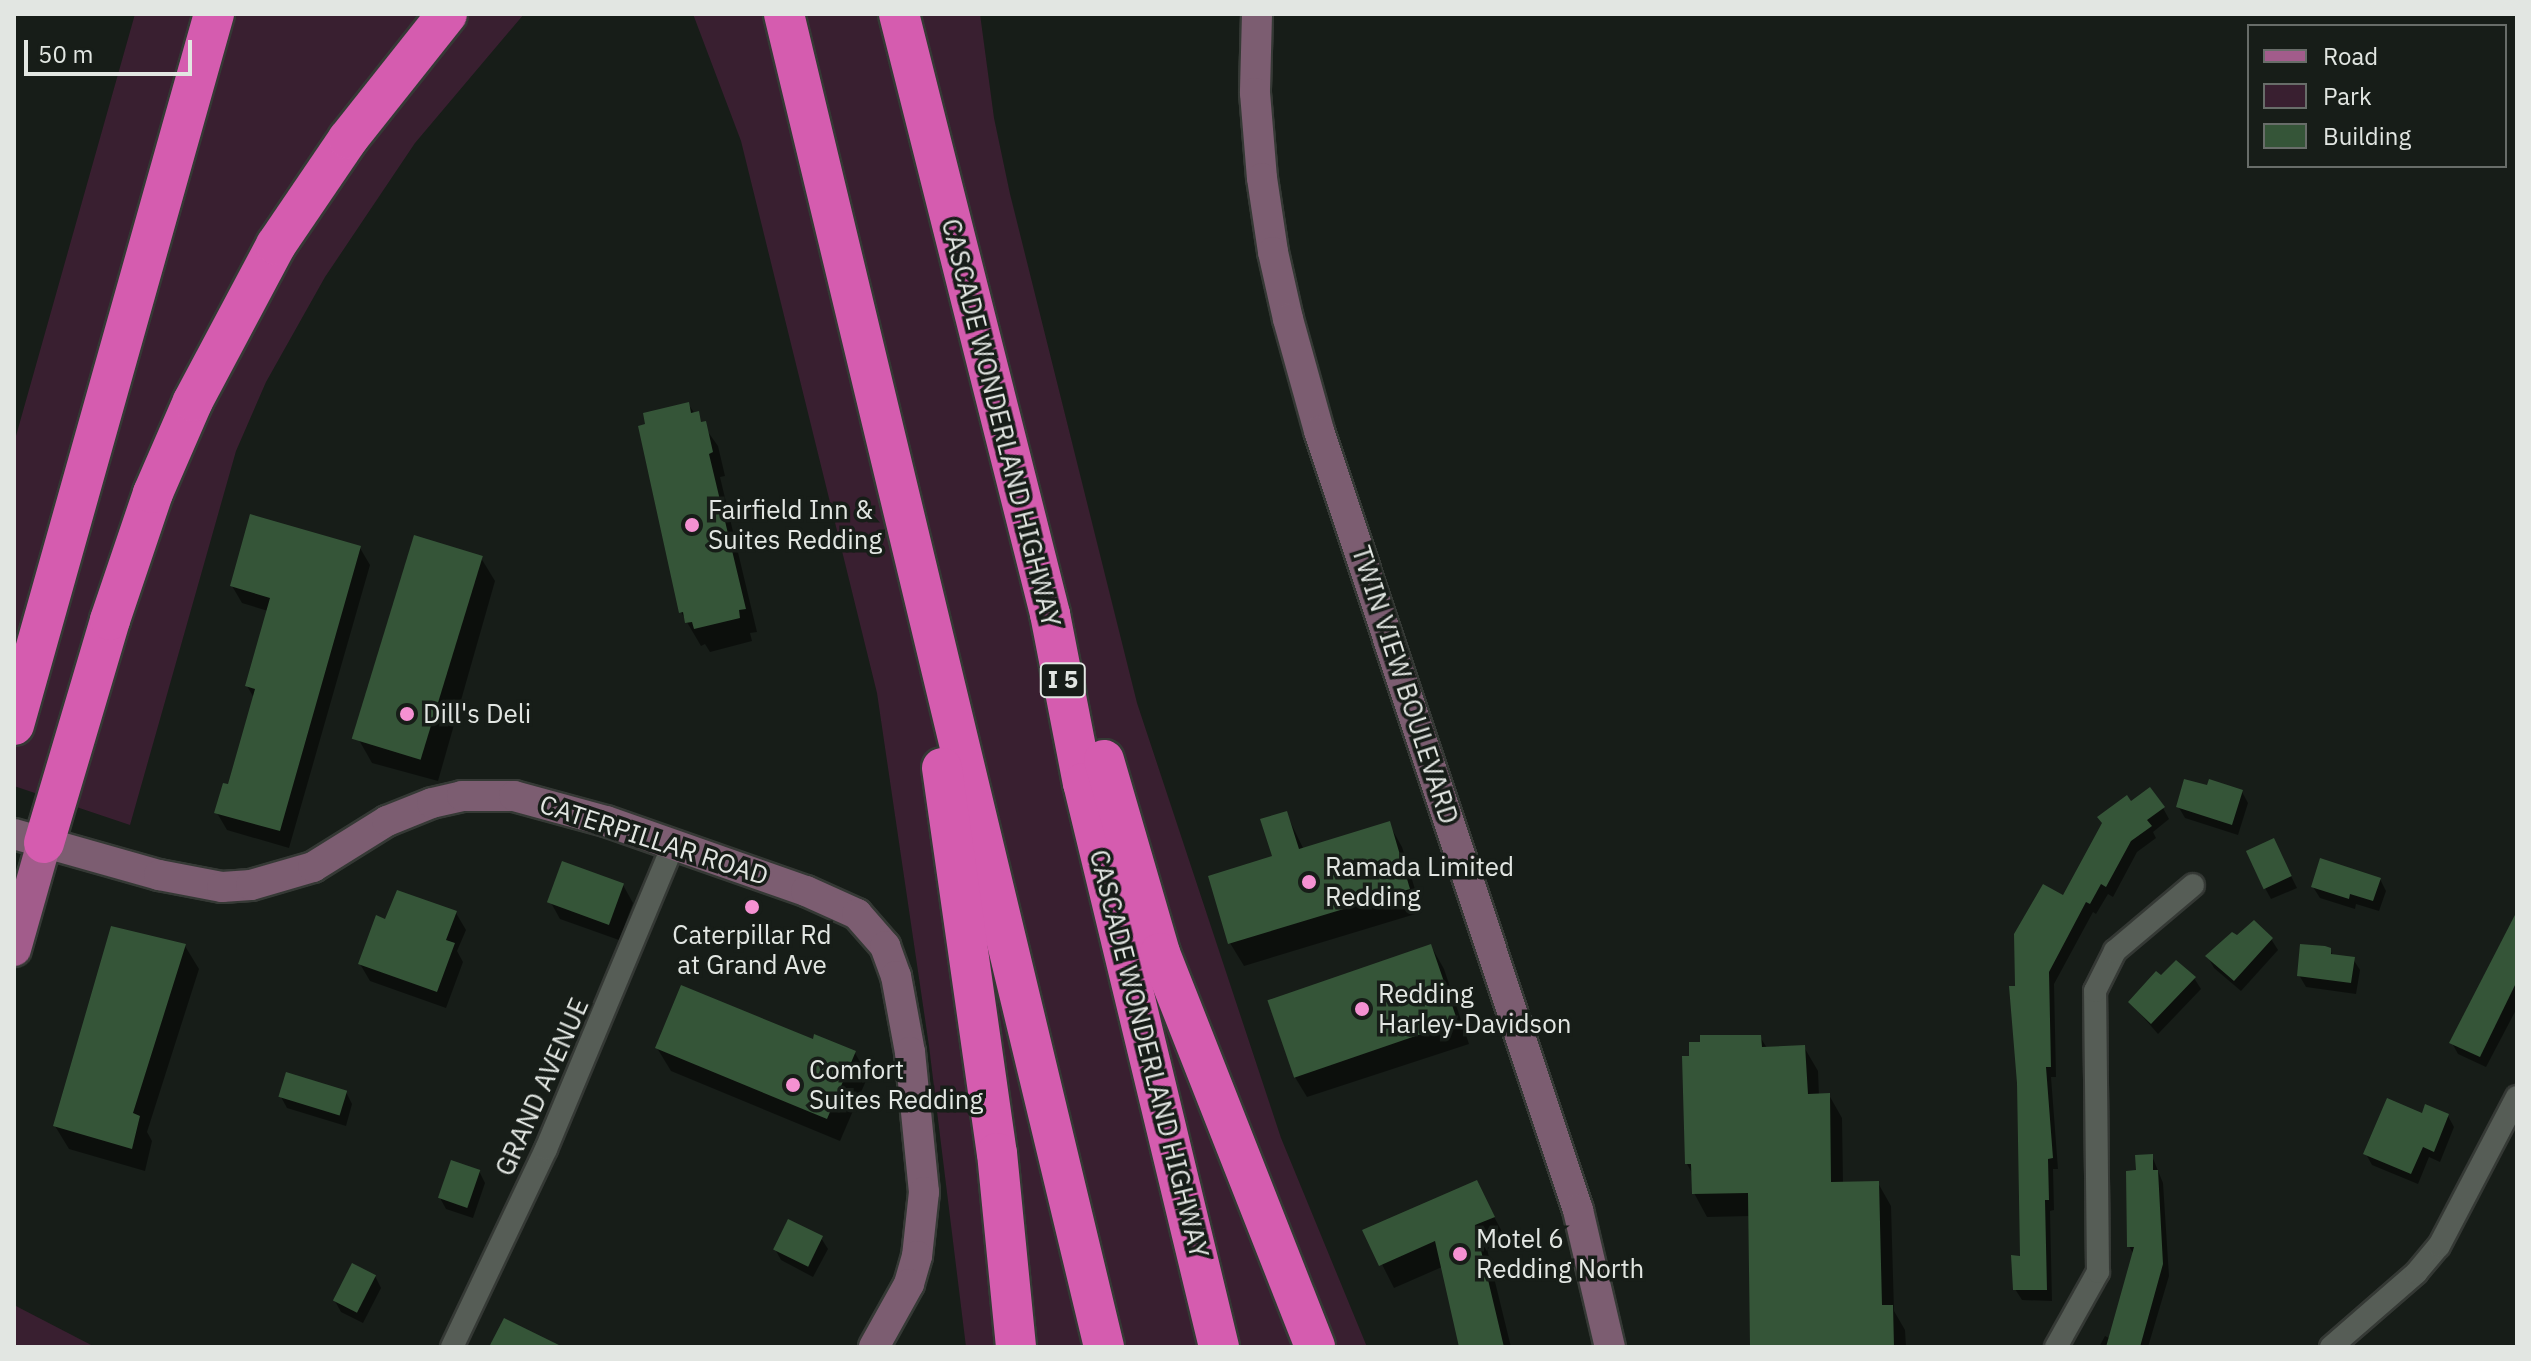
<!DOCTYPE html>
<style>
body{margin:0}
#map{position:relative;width:2531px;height:1361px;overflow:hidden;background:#171d18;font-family:"IBM Plex Sans",sans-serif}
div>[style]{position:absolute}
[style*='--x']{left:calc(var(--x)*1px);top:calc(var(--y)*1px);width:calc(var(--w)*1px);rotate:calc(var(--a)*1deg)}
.green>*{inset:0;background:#391f30}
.shadow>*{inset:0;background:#0007}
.building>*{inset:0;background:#355538;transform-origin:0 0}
.roads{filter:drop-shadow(2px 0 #353935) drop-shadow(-2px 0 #353935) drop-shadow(0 2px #353935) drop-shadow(0 -2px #353935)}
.street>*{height:22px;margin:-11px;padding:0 11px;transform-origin:11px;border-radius:11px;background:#565d56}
.secondary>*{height:30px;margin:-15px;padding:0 15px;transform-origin:15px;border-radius:15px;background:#7c5d71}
.primary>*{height:34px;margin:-17px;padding:0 17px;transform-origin:17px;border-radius:17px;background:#a25c8b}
.highway>*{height:40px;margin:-20px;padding:0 20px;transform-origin:20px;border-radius:20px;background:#d55caf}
.dots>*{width:22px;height:22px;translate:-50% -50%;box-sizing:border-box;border:4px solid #171d18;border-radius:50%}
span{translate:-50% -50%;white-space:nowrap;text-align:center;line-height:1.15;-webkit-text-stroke:7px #171d18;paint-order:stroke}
.shield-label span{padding:2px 6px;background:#171d18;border:2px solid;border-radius:6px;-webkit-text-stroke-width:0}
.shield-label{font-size:24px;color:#e2e6e2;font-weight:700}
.street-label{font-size:26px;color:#e2e6e2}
.poi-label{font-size:26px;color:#e2e6e2}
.left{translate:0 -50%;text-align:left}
.frame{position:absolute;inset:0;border:16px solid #e2e6e2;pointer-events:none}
.legend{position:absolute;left:2247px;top:24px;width:260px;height:144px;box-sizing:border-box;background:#171d18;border:2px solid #686d69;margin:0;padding:10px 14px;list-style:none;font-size:24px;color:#e2e6e2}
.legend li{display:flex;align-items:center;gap:16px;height:40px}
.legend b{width:40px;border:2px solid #686d69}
.scale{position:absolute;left:24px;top:40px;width:168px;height:36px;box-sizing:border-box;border:4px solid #e2e6e2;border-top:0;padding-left:10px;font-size:24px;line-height:28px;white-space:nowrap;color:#e2e6e2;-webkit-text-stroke:6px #171d18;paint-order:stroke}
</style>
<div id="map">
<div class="green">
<i style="clip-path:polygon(135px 14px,524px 14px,415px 143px,325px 277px,266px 382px,236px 451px,130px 825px,14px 786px,14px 443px)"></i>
<i style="clip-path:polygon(693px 14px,980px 14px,994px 118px,1010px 194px,1137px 703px,1281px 1138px,1367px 1347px,966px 1347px,929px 1046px,877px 693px,741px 141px)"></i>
<i style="clip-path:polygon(14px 1305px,95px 1347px,14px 1347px)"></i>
</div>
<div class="shadow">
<i style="clip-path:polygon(688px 404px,718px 446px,725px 476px,720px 477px,757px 632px,750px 633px,752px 641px,710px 652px,705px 644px,701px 646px,681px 612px)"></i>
<i style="clip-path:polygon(360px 548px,370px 565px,289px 848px,227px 830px,217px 813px,230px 786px,254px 698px,247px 686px,268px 611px,242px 603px,232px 586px)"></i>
<i style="clip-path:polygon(481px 558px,495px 581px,438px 781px,372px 763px,359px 740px)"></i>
<i style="clip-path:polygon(2242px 792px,2248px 803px,2238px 835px,2185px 818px,2178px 806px)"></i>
<i style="clip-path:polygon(2131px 803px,2163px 808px,2169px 819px,2153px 832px,2156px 838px,2137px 852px,2113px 897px,2108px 894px,2096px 914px,2093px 912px,2054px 984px,2056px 1077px,2051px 1077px,2058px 1169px,2053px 1169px,2054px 1210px,2050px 1211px,2052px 1301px,2022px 1300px,2015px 1289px,2022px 1258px,2017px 987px,2063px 898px)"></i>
<i style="clip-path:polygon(1286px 813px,1304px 850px,1389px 824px,1402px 847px,1422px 912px,1244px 966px,1230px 943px,1274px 858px)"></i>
<i style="clip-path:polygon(2279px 852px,2297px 888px,2271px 899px,2265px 888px)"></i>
<i style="clip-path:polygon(2380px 879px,2386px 891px,2379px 911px,2356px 904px,2355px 909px,2320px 898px,2313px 887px)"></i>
<i style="clip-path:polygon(623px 885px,633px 903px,619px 940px,560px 919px,550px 901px)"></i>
<i style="clip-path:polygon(456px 913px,466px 930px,457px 951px,463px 962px,446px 1008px,370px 981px,360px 964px,386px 922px)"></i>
<i style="clip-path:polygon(2517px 916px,2517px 1008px,2486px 1067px,2458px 1054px,2452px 1043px)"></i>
<i style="clip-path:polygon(2238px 938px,2271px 939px,2278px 950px,2241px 991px,2214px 968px,2208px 957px)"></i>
<i style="clip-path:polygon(185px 946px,199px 969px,147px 1132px,152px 1141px,145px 1171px,69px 1149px,55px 1126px)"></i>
<i style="clip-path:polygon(1431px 946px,1444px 969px,1469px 1044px,1307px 1097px,1293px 1074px)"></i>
<i style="clip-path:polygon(2330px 950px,2334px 957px,2353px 959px,2360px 970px,2356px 994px,2306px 987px,2299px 975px)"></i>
<i style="clip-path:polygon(2161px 978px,2194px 978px,2201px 989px,2158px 1034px,2131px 1003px)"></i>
<i style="clip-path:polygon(1760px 1037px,1767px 1048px,1804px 1047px,1818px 1071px,1819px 1096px,1829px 1095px,1842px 1118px,1843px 1183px,1878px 1183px,1891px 1206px,1894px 1311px,1905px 1330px,1906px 1347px,1752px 1347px,1750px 1216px,1707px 1217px,1694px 1193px,1693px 1175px,1687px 1164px)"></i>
<i style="clip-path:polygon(814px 1041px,855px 1053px,868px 1076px,840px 1141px,671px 1071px,657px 1048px)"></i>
<i style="clip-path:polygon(346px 1092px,352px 1104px,346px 1126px,287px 1108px,281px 1097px)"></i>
<i style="clip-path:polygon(2423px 1115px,2448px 1116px,2454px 1127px,2440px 1162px,2429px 1157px,2418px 1184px,2372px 1165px,2366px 1154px)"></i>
<i style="clip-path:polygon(2152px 1156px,2163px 1183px,2169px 1276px,2148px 1347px,2099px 1347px,2105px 1336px,2111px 1339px,2134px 1255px,2129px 1246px,2138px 1172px)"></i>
<i style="clip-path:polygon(479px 1171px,485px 1183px,473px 1218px,446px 1209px,440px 1198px)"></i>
<i style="clip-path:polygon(1476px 1183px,1507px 1241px,1487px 1249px,1511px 1347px,1461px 1347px,1442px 1267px,1394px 1288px,1365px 1231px)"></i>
<i style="clip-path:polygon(821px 1238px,828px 1249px,813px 1277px,781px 1260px,775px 1249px)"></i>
<i style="clip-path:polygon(375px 1276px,381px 1288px,363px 1323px,341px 1312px,335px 1301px)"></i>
</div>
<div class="building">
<i style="clip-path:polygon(689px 402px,691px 413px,699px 411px,701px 422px,706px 421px,713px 452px,709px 454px,746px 609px,739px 610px,740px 618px,694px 629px,692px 622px,685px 623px,683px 612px,679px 613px,638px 426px,645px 424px,643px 413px)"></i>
<i style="clip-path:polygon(250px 514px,361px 546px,280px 831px,214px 813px,223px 783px,228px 784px,255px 689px,245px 686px,270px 598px,230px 586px)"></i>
<i style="left:414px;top:535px;width:72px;height:213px;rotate:17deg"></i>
<i style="clip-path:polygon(2184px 779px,2207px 785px,2209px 779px,2243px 790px,2232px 825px,2176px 807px)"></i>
<i style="clip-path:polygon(2150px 787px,2165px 807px,2147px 820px,2152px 826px,2131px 841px,2106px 887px,2101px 884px,2090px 904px,2086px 902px,2049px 972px,2051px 1067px,2046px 1067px,2053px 1158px,2048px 1159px,2049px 1200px,2045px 1200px,2047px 1290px,2013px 1290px,2011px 1255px,2020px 1256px,2017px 1083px,2009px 986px,2015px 986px,2014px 934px,2043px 884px,2063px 895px,2102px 823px,2097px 817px,2127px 795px,2131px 801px)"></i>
<i style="clip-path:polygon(1287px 811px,1299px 849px,1390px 821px,1410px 889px,1228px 944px,1208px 876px,1272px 856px,1260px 819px)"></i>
<i style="left:2274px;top:838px;width:42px;height:31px;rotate:65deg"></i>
<i style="clip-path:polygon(2320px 858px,2381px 878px,2373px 901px,2350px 894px,2349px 899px,2311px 887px)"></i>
<i style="left:562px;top:861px;width:66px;height:44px;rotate:20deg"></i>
<i style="clip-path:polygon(397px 890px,457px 911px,446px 940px,455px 943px,437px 992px,358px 964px,376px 915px,385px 919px)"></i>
<i style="clip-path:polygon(2517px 911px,2517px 981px,2480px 1057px,2449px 1043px)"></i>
<i style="clip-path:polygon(2254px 920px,2273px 938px,2234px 981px,2205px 956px,2232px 932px,2237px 935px)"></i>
<i style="clip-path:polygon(111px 926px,186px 944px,133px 1113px,140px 1116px,132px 1149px,53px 1126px)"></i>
<i style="left:1431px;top:944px;width:82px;height:173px;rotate:71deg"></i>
<i style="clip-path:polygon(2300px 944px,2325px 946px,2331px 948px,2331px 954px,2355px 957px,2351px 983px,2297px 976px)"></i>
<i style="clip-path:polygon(2176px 960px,2196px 977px,2151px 1024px,2128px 1002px,2156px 971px,2161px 975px)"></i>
<i style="clip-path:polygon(681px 985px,813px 1039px,814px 1034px,856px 1051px,827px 1119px,655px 1048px)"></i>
<i style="clip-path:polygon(1700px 1035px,1761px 1035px,1762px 1047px,1805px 1045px,1808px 1094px,1830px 1093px,1831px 1182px,1879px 1181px,1882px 1305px,1893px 1305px,1894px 1347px,1750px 1347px,1748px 1193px,1692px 1194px,1691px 1164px,1685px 1164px,1682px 1056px,1689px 1056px,1689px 1042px,1700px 1042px)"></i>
<i style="left:286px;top:1072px;width:64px;height:26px;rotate:17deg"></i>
<i style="clip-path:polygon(2387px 1098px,2422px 1113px,2425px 1104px,2449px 1114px,2434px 1152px,2423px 1147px,2411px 1174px,2363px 1154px)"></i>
<i style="clip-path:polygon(2153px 1154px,2153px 1170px,2158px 1170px,2163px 1264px,2140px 1347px,2106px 1347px,2134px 1247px,2127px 1247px,2126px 1171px,2136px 1170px,2135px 1155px)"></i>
<i style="left:451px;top:1160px;width:31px;height:40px;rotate:19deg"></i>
<i style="clip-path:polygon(1477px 1180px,1495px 1217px,1475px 1225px,1504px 1347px,1459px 1347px,1435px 1241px,1379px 1266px,1362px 1230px)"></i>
<i style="left:788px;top:1219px;width:39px;height:34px;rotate:26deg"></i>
<i style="left:352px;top:1263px;width:27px;height:42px;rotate:27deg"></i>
<i style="clip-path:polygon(504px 1318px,563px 1347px,489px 1347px)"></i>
</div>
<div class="roads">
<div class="street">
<i style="--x:452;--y:1347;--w:219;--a:-64.6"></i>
<i style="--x:546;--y:1149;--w:329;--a:-67.3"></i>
<i style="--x:2056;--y:1347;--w:86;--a:-60.8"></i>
<i style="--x:2098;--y:1272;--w:281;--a:-90.6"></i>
<i style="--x:2095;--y:991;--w:45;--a:-63.4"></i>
<i style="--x:2115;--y:951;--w:102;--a:-40.2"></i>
<i style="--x:2331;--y:1347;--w:113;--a:-41"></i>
<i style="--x:2416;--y:1273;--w:35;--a:-50"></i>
<i style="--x:2439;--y:1246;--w:168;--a:-62.4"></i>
</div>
<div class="secondary">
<i style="--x:1257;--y:14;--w:79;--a:91.5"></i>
<i style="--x:1255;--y:93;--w:85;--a:85.3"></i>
<i style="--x:1262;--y:178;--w:75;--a:81.5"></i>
<i style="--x:1273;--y:252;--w:69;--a:77.4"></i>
<i style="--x:1288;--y:319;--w:116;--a:74.5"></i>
<i style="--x:1319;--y:431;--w:821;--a:71.61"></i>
<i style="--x:1578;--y:1210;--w:141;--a:76.9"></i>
<i style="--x:14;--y:834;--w:151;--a:15.8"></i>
<i style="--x:159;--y:875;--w:64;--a:10.8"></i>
<i style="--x:222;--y:887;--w:29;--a:-4"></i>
<i style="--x:251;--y:885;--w:65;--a:-16.2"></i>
<i style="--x:313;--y:867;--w:87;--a:-31.9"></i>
<i style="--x:387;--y:821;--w:48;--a:-21.8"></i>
<i style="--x:432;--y:803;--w:31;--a:-13"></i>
<i style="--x:462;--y:796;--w:52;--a:0"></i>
<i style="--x:514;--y:796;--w:95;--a:15.2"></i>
<i style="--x:606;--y:821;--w:212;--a:19.3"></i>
<i style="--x:806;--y:891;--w:56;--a:24.3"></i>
<i style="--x:857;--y:914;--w:43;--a:48.8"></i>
<i style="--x:885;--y:946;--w:32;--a:70"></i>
<i style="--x:896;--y:976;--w:77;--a:79.6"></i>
<i style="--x:910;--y:1052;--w:141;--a:84.3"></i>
<i style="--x:924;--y:1192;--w:64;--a:96.2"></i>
<i style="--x:917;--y:1256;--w:29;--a:106"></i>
<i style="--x:909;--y:1284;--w:72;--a:119.1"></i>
</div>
<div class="primary">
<i style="--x:14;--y:949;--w:110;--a:-74.2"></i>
</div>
<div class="highway">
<i style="--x:784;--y:14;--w:1371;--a:76.5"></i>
<i style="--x:899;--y:14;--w:619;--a:75.87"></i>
<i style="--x:1050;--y:614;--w:172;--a:79"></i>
<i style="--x:1083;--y:783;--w:580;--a:76.44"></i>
<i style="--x:14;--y:725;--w:739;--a:-74.29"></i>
<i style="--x:1104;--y:760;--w:201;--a:73.8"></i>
<i style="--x:1160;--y:953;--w:423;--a:68.5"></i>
<i style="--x:942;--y:768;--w:389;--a:81.9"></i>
<i style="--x:997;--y:1153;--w:195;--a:84.4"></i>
<i style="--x:44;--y:843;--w:233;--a:-73.5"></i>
<i style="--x:110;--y:620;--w:134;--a:-71.3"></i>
<i style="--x:153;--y:493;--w:100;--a:-66.5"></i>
<i style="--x:193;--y:401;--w:177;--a:-62"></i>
<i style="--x:276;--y:245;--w:128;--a:-55.8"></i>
<i style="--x:348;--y:139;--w:159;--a:-51.6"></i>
</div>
</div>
<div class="dots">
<i style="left:692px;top:525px;background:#f591d2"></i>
<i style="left:407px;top:714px;background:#f591d2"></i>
<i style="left:1309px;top:882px;background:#f591d2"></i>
<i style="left:752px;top:907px;background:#f591d2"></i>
<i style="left:1362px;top:1009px;background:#f591d2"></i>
<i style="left:793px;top:1085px;background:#f591d2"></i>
<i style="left:1460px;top:1254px;background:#f591d2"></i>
</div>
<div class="shield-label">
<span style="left:1063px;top:680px">I 5</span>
</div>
<div class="street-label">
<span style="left:1001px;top:423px;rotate:76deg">CASCADE WONDERLAND HIGHWAY</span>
<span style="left:1405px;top:685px;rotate:72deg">TWIN VIEW BOULEVARD</span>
<span style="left:654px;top:840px;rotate:18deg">CATERPILLAR ROAD</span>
<span style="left:1149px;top:1054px;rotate:76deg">CASCADE WONDERLAND HIGHWAY</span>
<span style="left:542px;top:1087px;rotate:-66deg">GRAND AVENUE</span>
</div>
<div class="poi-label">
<span class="left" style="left:708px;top:525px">Fairfield Inn &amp;<br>Suites Redding</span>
<span class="left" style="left:423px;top:714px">Dill's Deli</span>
<span class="left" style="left:1325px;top:882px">Ramada Limited<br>Redding</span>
<span style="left:752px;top:950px">Caterpillar Rd<br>at Grand Ave</span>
<span class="left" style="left:1378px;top:1009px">Redding<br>Harley-Davidson</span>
<span class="left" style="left:809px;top:1085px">Comfort<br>Suites Redding</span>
<span class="left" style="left:1476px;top:1254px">Motel 6<br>Redding North</span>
</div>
<div class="frame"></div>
<ul class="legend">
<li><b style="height:10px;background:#a25c8b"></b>Road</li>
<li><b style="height:22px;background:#391f30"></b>Park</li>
<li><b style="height:22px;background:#355538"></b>Building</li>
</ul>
<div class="scale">50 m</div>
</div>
